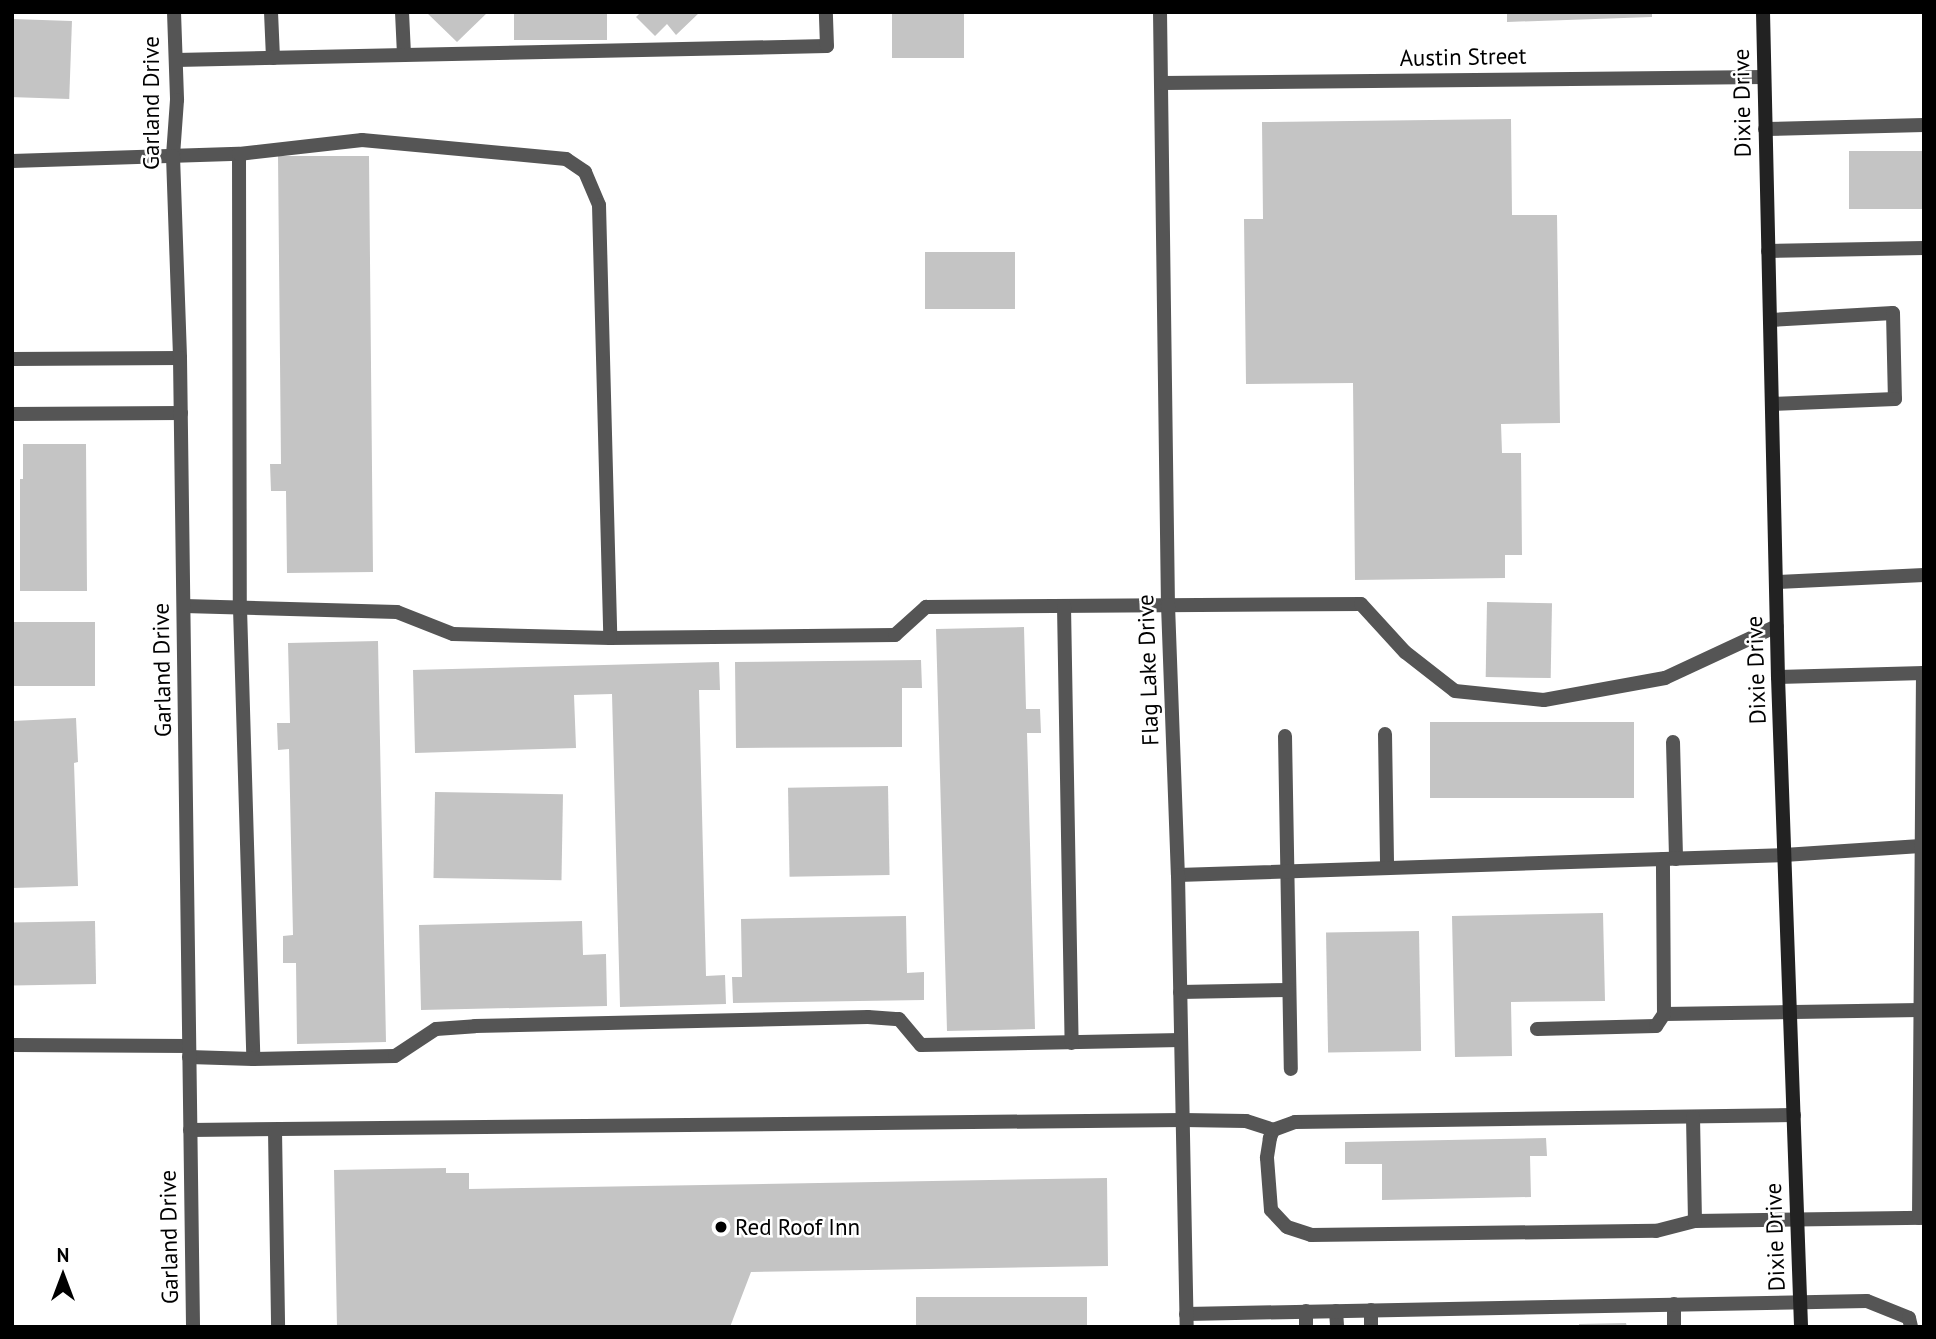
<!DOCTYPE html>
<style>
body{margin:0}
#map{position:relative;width:1936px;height:1339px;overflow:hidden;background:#fff;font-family:"PT Sans",sans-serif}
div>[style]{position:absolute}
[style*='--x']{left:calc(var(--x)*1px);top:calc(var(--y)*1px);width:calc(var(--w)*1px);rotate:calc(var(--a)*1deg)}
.building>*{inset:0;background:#c4c4c4;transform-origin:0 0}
.lane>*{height:14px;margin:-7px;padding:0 7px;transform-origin:7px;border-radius:7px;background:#555}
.street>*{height:14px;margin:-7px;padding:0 7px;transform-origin:7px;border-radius:7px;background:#555}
.secondary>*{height:14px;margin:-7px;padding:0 7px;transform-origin:7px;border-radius:7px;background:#222}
.dots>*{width:19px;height:19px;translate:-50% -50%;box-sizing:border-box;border:4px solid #fff;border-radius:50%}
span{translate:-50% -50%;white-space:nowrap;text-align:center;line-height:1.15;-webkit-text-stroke:5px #fff;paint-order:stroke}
.street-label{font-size:23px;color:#000}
.poi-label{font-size:23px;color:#000}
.left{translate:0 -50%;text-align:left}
.frame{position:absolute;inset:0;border:14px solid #000;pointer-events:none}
.north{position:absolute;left:28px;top:1241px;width:70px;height:70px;-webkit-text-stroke:5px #fff;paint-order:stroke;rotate:0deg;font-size:19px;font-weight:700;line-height:28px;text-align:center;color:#000}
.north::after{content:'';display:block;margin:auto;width:24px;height:32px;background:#000;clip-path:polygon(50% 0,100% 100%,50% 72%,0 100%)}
</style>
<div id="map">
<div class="building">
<i style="clip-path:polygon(426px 12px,488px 12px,457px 42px)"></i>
<i style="left:514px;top:12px;width:93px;height:28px"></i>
<i style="clip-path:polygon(641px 12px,700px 12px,676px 35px,667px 24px,655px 36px,636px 17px)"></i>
<i style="left:892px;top:12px;width:72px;height:46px"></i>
<i style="clip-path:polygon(1507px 12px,1652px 12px,1652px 17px,1507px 22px)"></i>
<i style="left:12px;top:19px;width:60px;height:78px;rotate:2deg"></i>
<i style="clip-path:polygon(1511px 119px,1512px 215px,1557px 215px,1560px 423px,1501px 424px,1502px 453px,1521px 453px,1522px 555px,1505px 555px,1505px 578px,1355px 580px,1353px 383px,1246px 384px,1244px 219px,1263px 219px,1262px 122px)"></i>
<i style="left:1924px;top:151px;width:58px;height:75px;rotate:90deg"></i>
<i style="clip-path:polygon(278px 156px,369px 156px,373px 572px,287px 573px,286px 491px,271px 491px,270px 464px,281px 464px)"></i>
<i style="left:1015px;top:252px;width:57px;height:90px;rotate:90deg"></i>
<i style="clip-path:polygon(23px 444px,86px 444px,87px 591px,20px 591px,20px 479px,23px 479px)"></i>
<i style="left:1487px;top:602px;width:65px;height:75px;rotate:1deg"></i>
<i style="left:12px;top:622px;width:83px;height:64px"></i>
<i style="clip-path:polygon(1024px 627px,1026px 709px,1040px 709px,1041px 733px,1027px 733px,1035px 1029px,947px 1031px,936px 629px)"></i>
<i style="clip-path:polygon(378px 641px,386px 1042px,297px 1044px,296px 963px,283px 963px,283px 936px,293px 935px,289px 749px,278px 750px,277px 723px,290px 723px,288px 643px)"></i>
<i style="clip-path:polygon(921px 660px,922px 688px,902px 688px,902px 747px,736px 748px,735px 662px)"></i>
<i style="clip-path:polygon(719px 662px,720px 690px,699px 690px,706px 976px,725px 975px,726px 1004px,620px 1007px,612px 694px,574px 695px,576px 748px,415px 753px,413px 670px)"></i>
<i style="clip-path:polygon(76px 718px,78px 762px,74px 763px,78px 886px,12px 888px,12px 721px)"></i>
<i style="left:1634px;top:722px;width:76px;height:204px;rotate:90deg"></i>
<i style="left:888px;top:786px;width:89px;height:100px;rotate:89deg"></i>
<i style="left:435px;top:792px;width:128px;height:86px;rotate:1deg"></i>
<i style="clip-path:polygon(1603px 913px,1605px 1001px,1511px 1002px,1512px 1056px,1455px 1057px,1452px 916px)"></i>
<i style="clip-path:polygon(906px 916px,907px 973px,924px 972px,924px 1000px,733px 1003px,732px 977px,742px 977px,741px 919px)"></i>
<i style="left:95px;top:921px;width:63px;height:83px;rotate:89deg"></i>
<i style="clip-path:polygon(582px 921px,583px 955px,606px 954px,607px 1006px,421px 1010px,419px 925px)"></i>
<i style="left:1419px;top:931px;width:120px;height:93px;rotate:89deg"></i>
<i style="clip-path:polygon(1546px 1138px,1547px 1156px,1530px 1156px,1531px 1197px,1382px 1200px,1382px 1164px,1345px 1164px,1345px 1142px)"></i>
<i style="clip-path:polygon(446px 1168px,446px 1173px,469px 1173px,469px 1189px,1107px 1178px,1108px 1266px,751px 1272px,730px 1327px,337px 1327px,334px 1170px)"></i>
<i style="left:1087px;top:1297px;width:30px;height:171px;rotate:90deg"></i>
<i style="clip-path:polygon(1626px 1323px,1627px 1327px,1579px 1327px,1579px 1324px)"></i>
</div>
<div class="lane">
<i style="--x:271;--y:12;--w:46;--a:87.5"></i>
<i style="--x:402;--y:12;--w:43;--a:87.3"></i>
<i style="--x:176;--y:60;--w:651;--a:-1.23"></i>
<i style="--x:827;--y:46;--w:34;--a:-92"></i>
<i style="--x:1765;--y:129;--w:159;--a:-1.4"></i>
<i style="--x:239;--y:154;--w:454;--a:89.9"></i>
<i style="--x:240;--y:608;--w:451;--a:88.3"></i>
<i style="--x:253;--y:1059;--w:142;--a:-1.2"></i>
<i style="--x:395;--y:1056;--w:49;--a:-33.4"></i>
<i style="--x:436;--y:1029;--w:39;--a:-4"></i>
<i style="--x:475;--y:1026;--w:393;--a:-1.3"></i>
<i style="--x:868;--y:1017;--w:31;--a:4"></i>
<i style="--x:899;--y:1019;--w:34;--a:50"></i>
<i style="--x:921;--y:1045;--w:260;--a:-1.1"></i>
<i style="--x:12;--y:161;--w:227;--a:-1.8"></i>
<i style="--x:239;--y:154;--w:124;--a:-6.5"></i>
<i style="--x:362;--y:140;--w:205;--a:5.3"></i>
<i style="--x:566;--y:159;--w:23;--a:34"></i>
<i style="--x:585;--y:172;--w:36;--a:67"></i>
<i style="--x:599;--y:205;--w:433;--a:88.5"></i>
<i style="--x:610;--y:638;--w:285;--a:-0.6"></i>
<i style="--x:895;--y:635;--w:42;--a:-42.1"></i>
<i style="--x:926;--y:607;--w:435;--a:-0.4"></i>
<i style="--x:1361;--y:604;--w:65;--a:47.5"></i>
<i style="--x:1405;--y:652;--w:63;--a:38"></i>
<i style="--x:1455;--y:691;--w:89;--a:5.8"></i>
<i style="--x:1544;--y:700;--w:123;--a:-10.3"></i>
<i style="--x:1665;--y:678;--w:123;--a:-24.9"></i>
<i style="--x:1768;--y:251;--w:156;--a:-1.1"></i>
<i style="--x:1770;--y:320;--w:123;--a:-3.3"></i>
<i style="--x:1893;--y:313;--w:86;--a:88.7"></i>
<i style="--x:1895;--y:399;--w:123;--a:177.7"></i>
<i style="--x:12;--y:359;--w:168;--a:-0.3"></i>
<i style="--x:12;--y:414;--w:169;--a:-0.3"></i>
<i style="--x:1776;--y:582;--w:148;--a:-2.7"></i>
<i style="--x:184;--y:606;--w:213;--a:1.6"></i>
<i style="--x:397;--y:612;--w:60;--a:21.4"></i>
<i style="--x:453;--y:634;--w:157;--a:1.5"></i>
<i style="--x:1064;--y:606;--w:437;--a:89"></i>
<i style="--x:1385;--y:734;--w:134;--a:89.1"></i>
<i style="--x:1285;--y:736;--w:333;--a:89"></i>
<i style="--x:1673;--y:742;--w:117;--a:88.5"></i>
<i style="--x:1178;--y:875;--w:606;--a:-1.89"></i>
<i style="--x:1784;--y:855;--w:137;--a:-3.8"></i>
<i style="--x:1180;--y:992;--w:109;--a:-1.1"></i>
<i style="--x:1664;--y:1014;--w:256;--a:-0.9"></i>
<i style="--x:1537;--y:1029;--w:119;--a:-1.4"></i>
<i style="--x:1656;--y:1026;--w:14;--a:-56"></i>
<i style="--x:1664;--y:1014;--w:155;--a:-90.4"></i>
<i style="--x:12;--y:1045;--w:177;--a:0.3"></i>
<i style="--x:189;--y:1057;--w:64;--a:1.8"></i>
<i style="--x:1794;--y:1115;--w:499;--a:179.2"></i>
<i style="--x:1295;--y:1122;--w:23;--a:160"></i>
<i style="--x:1273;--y:1130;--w:9;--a:111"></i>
<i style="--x:1270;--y:1138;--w:20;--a:99"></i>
<i style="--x:1267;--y:1158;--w:52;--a:85.6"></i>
<i style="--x:1271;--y:1210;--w:23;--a:47"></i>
<i style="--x:1287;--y:1227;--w:25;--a:18"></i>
<i style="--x:1311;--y:1235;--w:345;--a:-0.7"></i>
<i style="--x:1656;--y:1231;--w:40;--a:-14.4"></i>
<i style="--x:1695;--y:1221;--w:229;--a:-0.8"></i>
<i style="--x:1693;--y:1117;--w:104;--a:88.9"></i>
<i style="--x:190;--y:1130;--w:993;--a:-0.58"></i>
<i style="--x:1183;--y:1120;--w:63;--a:0.9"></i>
<i style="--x:1246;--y:1121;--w:28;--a:18"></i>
<i style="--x:275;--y:1130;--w:197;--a:89.1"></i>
<i style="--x:1919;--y:1218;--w:545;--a:-89.58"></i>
<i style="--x:1674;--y:1304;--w:23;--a:90"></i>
<i style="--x:1371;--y:1310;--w:17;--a:90"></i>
<i style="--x:1336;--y:1311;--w:16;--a:86"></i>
<i style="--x:1186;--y:1314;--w:681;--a:-1.09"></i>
<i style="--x:1867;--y:1301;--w:45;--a:22"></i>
<i style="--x:1909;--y:1318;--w:9;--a:77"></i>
<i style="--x:1306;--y:1327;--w:16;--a:-90"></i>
</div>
<div class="street">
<i style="--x:174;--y:12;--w:88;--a:88"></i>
<i style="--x:177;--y:100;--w:56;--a:94.1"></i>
<i style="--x:173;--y:156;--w:202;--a:88"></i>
<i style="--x:180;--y:358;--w:969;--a:89.23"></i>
<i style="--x:1160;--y:12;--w:593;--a:89.23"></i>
<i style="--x:1168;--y:605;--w:270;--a:87.9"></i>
<i style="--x:1178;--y:875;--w:452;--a:88.9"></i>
<i style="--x:1162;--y:83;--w:602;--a:-0.57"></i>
<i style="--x:1778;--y:677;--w:146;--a:-1.6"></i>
</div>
<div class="secondary">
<i style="--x:1763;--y:12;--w:665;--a:88.71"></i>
<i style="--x:1778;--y:677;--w:650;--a:87.97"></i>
</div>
<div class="dots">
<i style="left:721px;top:1227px;background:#000"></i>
</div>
<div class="street-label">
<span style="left:1463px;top:57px;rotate:-1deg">Austin Street</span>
<span style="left:151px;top:103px;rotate:-90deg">Garland Drive</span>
<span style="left:1742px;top:103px;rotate:-91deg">Dixie Drive</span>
<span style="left:162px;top:670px;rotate:-91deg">Garland Drive</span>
<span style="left:1148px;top:670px;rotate:-92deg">Flag Lake Drive</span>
<span style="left:1756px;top:670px;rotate:-92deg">Dixie Drive</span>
<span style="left:169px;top:1237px;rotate:-91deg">Garland Drive</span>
<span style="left:1775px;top:1237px;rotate:-92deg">Dixie Drive</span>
</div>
<div class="poi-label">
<span class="left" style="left:735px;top:1227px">Red Roof Inn</span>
</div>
<div class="frame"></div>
<div class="north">N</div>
</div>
